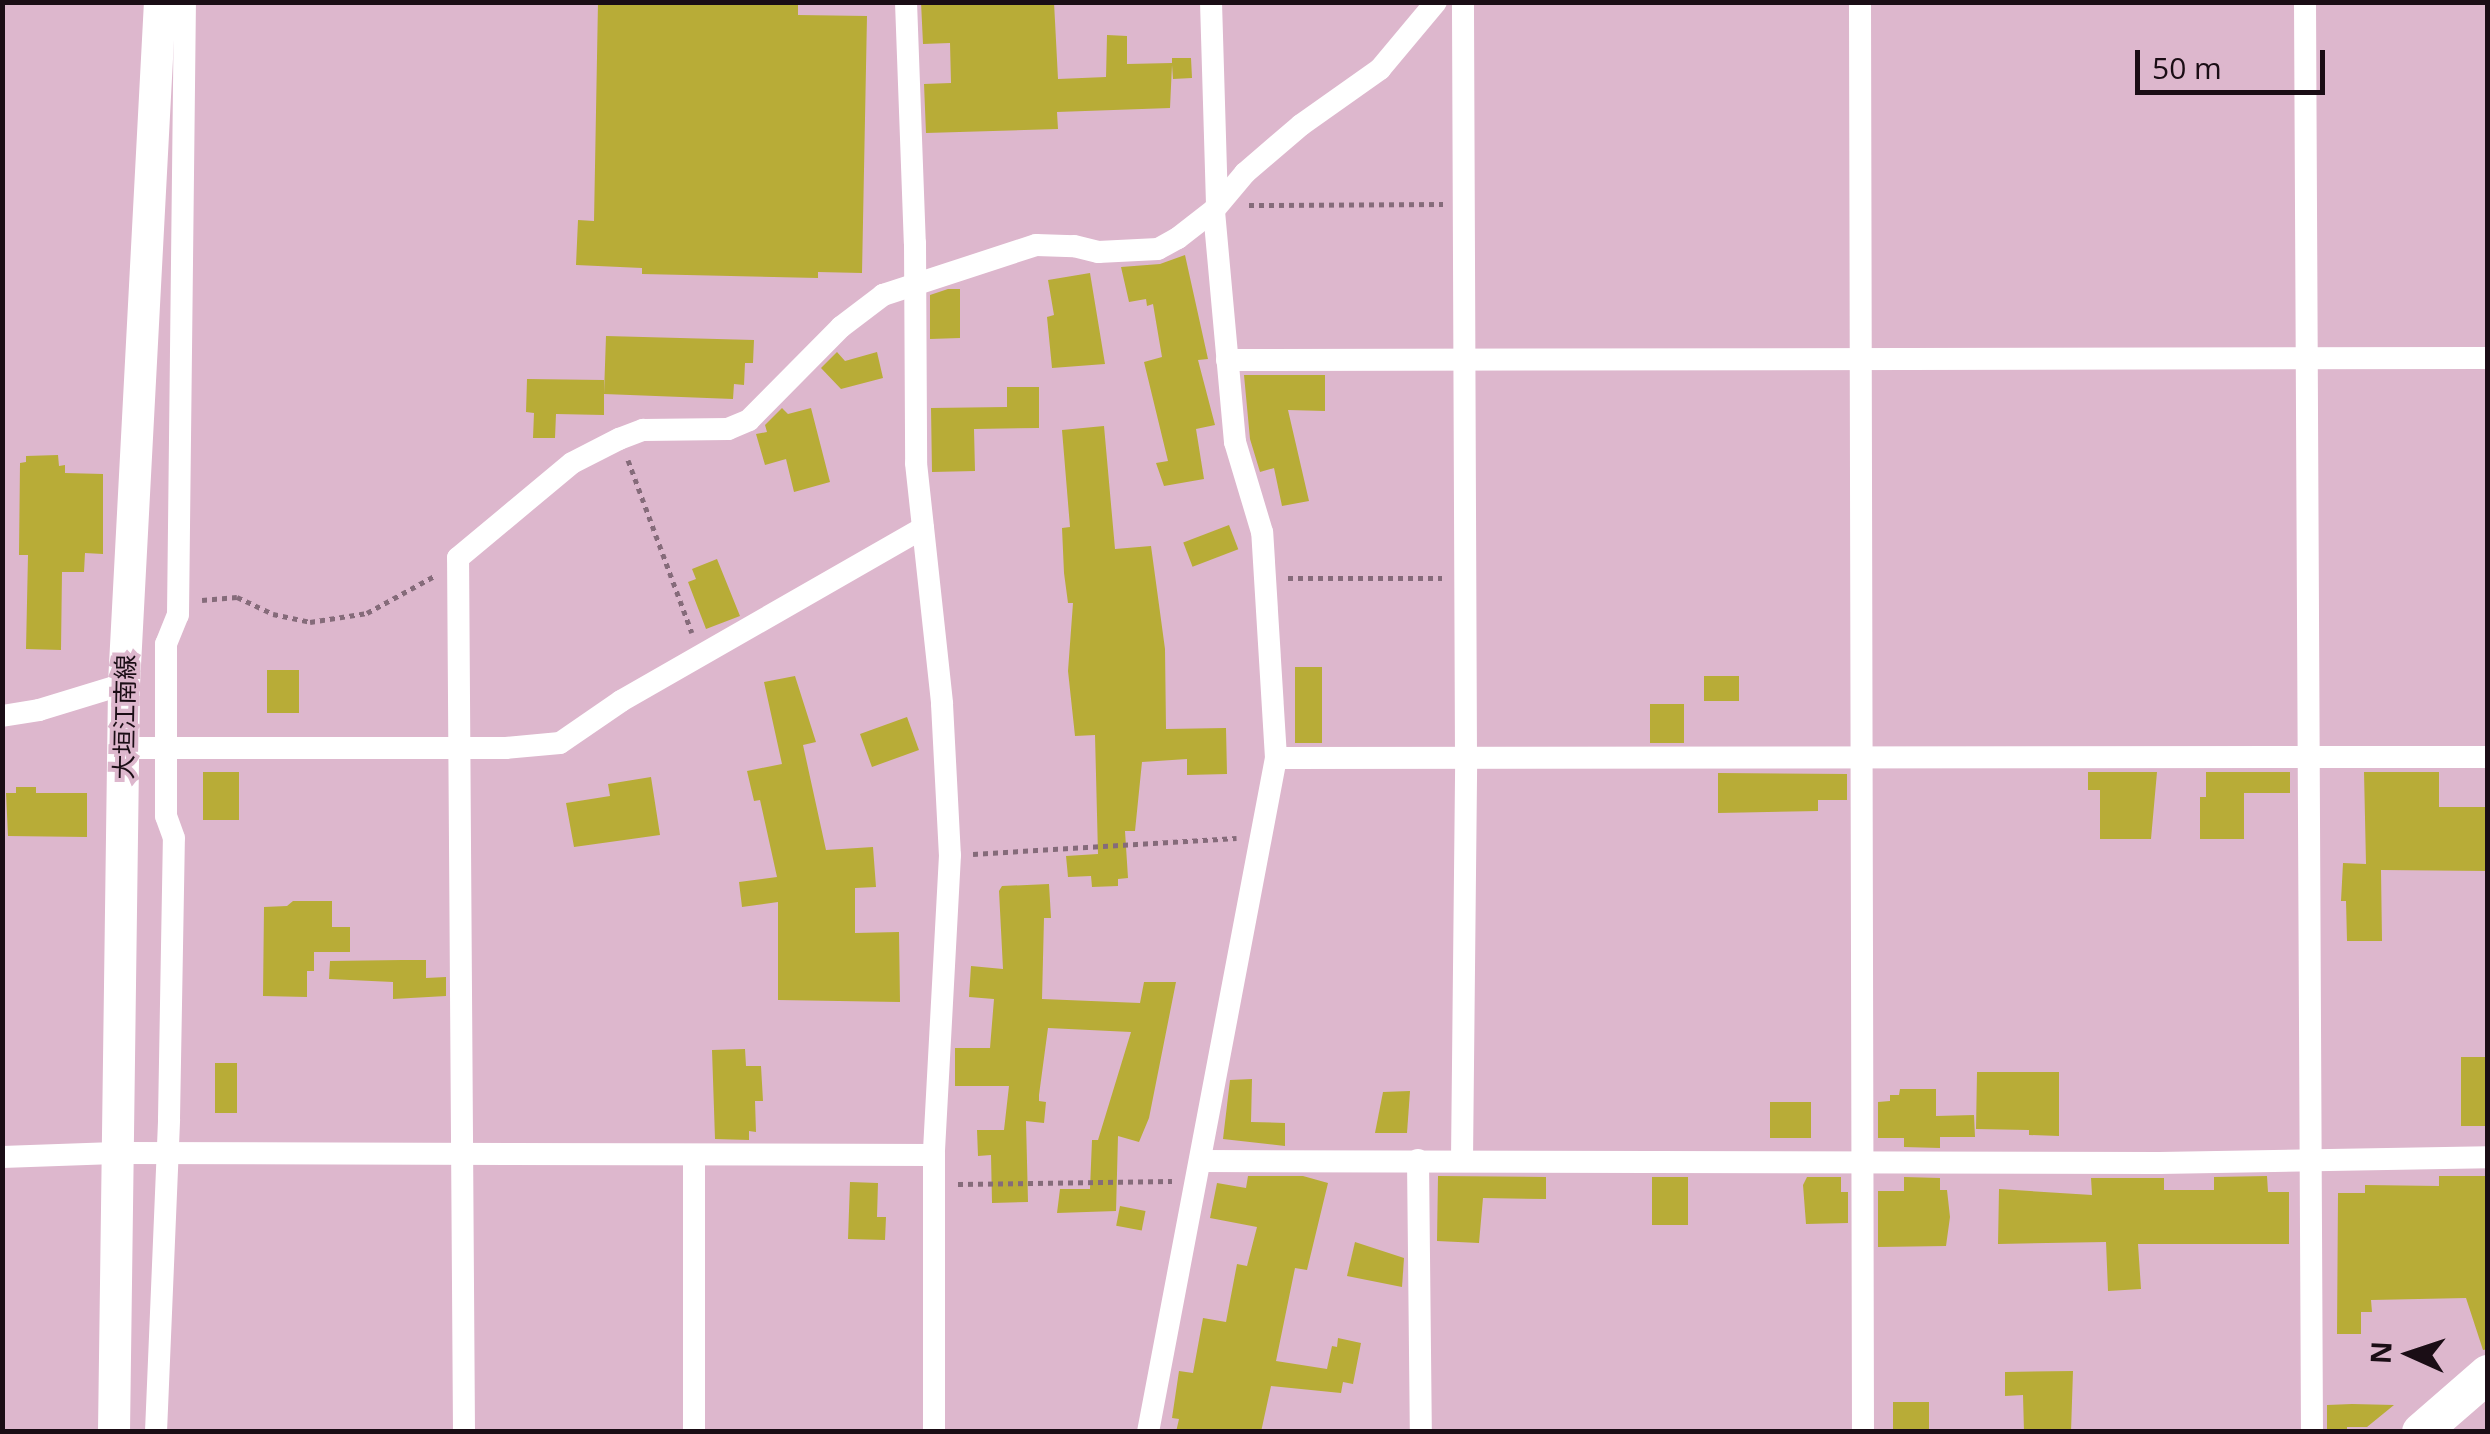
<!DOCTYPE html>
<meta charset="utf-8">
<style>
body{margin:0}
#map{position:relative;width:2490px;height:1434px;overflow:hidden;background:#ddb7cd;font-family:"Open Sans","Noto Sans JP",sans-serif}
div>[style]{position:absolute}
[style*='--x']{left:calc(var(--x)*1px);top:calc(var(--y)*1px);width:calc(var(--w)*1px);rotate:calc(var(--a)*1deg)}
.building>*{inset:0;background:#b8ac37;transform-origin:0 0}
.path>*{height:5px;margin-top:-2.5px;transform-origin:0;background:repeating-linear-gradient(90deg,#856b7a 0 5px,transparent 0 10px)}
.minor>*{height:22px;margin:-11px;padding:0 11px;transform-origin:11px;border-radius:11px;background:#fff}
.secondary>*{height:32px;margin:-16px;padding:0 16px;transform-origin:16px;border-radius:16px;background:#fff}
.primary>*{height:38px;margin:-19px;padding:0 19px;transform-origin:19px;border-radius:19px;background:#fff}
span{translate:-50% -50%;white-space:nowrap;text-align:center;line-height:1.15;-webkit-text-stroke:8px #ddb7cd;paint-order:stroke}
.street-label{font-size:25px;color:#1a0d15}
.frame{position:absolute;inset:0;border:5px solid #1a0d15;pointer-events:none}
.north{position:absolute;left:2360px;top:1304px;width:100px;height:100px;-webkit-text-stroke:8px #ddb7cd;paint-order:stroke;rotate:273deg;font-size:28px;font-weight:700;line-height:40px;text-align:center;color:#1a0d15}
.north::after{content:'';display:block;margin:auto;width:35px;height:45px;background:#1a0d15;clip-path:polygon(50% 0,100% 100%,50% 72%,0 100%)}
.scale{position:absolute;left:2135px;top:50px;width:190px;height:45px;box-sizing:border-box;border:5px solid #1a0d15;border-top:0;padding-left:12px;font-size:30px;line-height:35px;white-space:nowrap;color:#1a0d15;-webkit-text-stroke:8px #ddb7cd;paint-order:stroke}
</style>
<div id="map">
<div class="building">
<i style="clip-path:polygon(598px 2px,798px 2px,798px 15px,867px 16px,862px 273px,818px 272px,818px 278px,642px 274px,642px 268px,576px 265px,578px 220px,594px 221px)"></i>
<i style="clip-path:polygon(921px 2px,1054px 2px,1058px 79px,1106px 77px,1107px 35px,1127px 36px,1127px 64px,1172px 63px,1172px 58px,1191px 58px,1192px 78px,1173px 79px,1172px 65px,1170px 108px,1057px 112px,1058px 129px,926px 133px,924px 84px,951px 83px,950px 43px,923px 44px)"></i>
<i style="clip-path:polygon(1185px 255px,1208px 359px,1198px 360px,1215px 425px,1196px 429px,1204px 479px,1164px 486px,1156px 463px,1168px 461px,1144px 362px,1162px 357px,1153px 304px,1147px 306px,1146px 299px,1129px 302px,1121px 267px,1160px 264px)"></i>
<i style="clip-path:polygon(1090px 273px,1105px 364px,1052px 368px,1047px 317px,1054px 315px,1048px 280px)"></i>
<i style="clip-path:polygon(948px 289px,960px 289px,960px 338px,930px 339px,930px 295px)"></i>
<i style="clip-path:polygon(606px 336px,754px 340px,753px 363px,745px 363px,744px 385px,734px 384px,733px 399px,604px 394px)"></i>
<i style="clip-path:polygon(837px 352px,845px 361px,877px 352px,883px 378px,841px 389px,821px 368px)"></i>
<i style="clip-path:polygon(1244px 375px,1325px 375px,1325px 411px,1288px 410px,1309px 501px,1282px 506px,1274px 468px,1260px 472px,1250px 439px)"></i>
<i style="clip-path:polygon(527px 379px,604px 380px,604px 415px,556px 414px,555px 438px,533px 438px,534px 413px,526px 412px)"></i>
<i style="clip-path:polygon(1007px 387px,1039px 387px,1039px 428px,974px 429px,975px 471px,932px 472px,931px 408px,1007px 407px)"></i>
<i style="clip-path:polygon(782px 408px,788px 414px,811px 408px,830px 482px,794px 492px,786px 459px,765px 465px,756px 434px,767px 432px,765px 425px)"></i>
<i style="clip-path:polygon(1104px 426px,1115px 549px,1151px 546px,1165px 649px,1166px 729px,1226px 728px,1227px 774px,1187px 775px,1187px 759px,1142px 762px,1135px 831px,1125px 831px,1128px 878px,1118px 879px,1118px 886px,1092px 887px,1091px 876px,1068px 877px,1066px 856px,1098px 854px,1095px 735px,1075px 736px,1068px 671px,1073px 603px,1068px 603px,1064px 573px,1062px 528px,1070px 527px,1062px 430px)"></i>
<i style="clip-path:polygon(58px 455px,59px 466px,65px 465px,65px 473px,103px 474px,103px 554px,85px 553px,84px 572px,62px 572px,61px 650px,26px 649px,28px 555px,19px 555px,20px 463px,26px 462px,26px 456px)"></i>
<i style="left:1229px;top:525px;width:26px;height:49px;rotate:69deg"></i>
<i style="clip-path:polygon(717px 559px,740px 616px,706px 629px,688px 582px,696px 579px,692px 569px)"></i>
<i style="left:1295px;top:667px;width:27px;height:76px"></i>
<i style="left:267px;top:670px;width:32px;height:43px"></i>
<i style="clip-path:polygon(795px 676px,816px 742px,803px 745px,826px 850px,873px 847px,876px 887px,855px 888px,855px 933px,899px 932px,900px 1002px,778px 1000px,778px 902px,742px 907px,739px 882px,777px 877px,760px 800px,754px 801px,747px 771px,782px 764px,764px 682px)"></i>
<i style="left:1704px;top:676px;width:35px;height:25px"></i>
<i style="left:1650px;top:704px;width:34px;height:39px"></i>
<i style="left:907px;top:717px;width:35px;height:50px;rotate:70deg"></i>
<i style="left:203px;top:772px;width:36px;height:48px"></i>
<i style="clip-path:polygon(2088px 772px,2157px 772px,2151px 839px,2100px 839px,2100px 790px,2088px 790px)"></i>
<i style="clip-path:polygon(2206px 772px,2290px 772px,2290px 793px,2244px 793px,2244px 839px,2200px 839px,2200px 797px,2206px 797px)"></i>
<i style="clip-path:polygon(2364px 772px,2439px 772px,2439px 807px,2488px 807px,2488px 871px,2381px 870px,2382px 941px,2347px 941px,2346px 901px,2341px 901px,2343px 863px,2366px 864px)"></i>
<i style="clip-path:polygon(1718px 773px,1847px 774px,1847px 800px,1818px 800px,1818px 811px,1718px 813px)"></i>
<i style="clip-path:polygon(651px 777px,660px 835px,574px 847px,566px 803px,610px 796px,608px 784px)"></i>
<i style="clip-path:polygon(16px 787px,36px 787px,36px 793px,87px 793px,87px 837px,8px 836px,6px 793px,16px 793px)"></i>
<i style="clip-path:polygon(1049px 884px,1051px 918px,1044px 918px,1042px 999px,1140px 1003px,1144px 982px,1176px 982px,1149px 1118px,1139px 1142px,1118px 1136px,1116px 1211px,1057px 1213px,1060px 1189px,1090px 1189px,1092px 1140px,1098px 1140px,1131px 1032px,1048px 1028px,1039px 1095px,1039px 1101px,1046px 1102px,1044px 1123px,1026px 1121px,1028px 1202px,992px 1203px,991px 1155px,978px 1156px,977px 1130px,1004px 1130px,1009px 1086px,955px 1086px,955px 1048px,990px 1048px,994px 999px,969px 997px,971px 966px,1003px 969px,999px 891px,1002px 886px)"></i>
<i style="clip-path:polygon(293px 901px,332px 901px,332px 927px,350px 927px,350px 952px,314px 952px,314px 971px,307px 971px,307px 997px,263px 996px,264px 907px,287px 906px)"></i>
<i style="clip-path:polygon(402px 960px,426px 960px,426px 978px,446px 977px,446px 996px,393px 999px,393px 982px,329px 979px,330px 961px)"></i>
<i style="clip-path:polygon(745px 1049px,746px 1066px,761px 1066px,763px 1101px,755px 1101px,756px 1132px,749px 1131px,749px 1140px,715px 1139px,712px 1050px)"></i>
<i style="left:2461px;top:1057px;width:27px;height:69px"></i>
<i style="left:215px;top:1063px;width:22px;height:50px"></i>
<i style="clip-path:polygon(1977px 1072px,2059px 1072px,2059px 1136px,2029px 1135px,2029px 1130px,1976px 1129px)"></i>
<i style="clip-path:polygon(1252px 1079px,1251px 1122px,1285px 1123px,1285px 1146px,1223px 1139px,1230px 1080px)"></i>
<i style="clip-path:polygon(1900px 1089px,1936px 1089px,1936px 1116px,1974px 1115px,1975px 1137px,1940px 1137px,1940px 1148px,1904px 1147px,1904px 1138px,1878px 1138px,1878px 1102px,1890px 1101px,1890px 1095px,1899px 1095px)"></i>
<i style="clip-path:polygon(1410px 1091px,1407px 1133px,1375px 1133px,1383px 1092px)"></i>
<i style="left:1770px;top:1102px;width:41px;height:36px"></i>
<i style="clip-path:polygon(1248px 1176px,1303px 1176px,1328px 1183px,1307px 1270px,1295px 1268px,1276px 1361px,1327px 1369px,1332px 1346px,1337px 1347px,1338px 1338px,1361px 1343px,1353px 1384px,1343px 1382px,1341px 1393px,1271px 1386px,1261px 1432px,1176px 1432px,1179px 1419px,1172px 1418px,1179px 1371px,1193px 1373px,1203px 1318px,1226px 1322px,1237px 1264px,1247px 1266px,1257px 1227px,1210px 1218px,1217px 1183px,1246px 1188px)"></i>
<i style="clip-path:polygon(1438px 1176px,1546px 1177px,1546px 1199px,1483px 1198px,1479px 1243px,1437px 1241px)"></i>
<i style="clip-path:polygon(2267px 1176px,2268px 1192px,2289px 1192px,2289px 1244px,2138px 1244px,2141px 1289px,2108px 1291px,2106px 1242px,1998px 1244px,1999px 1189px,2092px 1195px,2091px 1178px,2164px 1178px,2164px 1190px,2214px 1190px,2214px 1177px)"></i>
<i style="clip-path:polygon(2439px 1176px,2488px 1176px,2488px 1349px,2483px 1350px,2466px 1298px,2371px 1300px,2372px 1312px,2361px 1312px,2361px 1334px,2337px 1334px,2338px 1193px,2365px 1193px,2365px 1185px,2439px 1186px)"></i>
<i style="left:1652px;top:1177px;width:36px;height:48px"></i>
<i style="clip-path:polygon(1807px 1177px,1841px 1177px,1841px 1192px,1848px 1192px,1848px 1223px,1806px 1224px,1803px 1185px)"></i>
<i style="clip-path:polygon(1904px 1177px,1940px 1178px,1940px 1190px,1947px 1190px,1950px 1217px,1946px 1246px,1878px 1247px,1878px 1191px,1904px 1191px)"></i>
<i style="clip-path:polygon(850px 1182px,878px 1183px,877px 1217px,886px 1217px,885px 1240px,848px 1239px)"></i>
<i style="left:1120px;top:1206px;width:26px;height:20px;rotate:11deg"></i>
<i style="clip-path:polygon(1355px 1242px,1404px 1258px,1402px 1287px,1347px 1276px)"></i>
<i style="clip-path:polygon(2073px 1371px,2071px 1432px,2024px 1432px,2023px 1395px,2005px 1396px,2005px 1372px)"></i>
<i style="left:1893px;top:1402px;width:36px;height:30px"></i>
<i style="clip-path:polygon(2327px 1405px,2352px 1404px,2394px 1405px,2367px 1427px,2347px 1427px,2347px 1432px,2327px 1432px)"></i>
</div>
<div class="path">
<i style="--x:1249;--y:205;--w:194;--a:-0.3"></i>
<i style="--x:628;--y:460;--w:184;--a:69.7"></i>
<i style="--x:1288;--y:578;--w:154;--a:0"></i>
<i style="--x:202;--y:600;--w:35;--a:-5"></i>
<i style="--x:237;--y:597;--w:40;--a:25"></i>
<i style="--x:273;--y:614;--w:38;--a:12"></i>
<i style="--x:310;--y:622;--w:58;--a:-9"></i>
<i style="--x:367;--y:613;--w:79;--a:-28.8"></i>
<i style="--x:973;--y:854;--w:264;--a:-3.5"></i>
<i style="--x:958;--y:1184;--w:214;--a:-0.8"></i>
</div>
<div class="minor">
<i style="--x:906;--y:2;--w:241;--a:87.9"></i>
<i style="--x:915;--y:243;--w:220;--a:89.7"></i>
<i style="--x:916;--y:463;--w:242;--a:83.8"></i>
<i style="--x:942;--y:704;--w:151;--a:87"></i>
<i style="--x:950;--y:855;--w:300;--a:93.1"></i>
<i style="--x:934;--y:1155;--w:277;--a:90"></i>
<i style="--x:1211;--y:2;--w:200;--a:88.3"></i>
<i style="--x:1860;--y:2;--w:1430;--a:89.88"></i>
<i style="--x:2305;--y:2;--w:1430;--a:89.72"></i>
<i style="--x:1227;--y:360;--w:1261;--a:-0.09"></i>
<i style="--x:2;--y:716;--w:37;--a:-9"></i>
<i style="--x:39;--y:710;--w:89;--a:-17"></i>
<i style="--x:123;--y:748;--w:383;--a:0"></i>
<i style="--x:506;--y:748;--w:54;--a:-5.3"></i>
<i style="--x:560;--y:743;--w:74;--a:-34.5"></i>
<i style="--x:621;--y:701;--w:348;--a:-29.8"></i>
<i style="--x:1276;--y:758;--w:1212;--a:-0.05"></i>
<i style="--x:2;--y:1157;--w:113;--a:-2"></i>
<i style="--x:115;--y:1153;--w:819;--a:0.14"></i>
<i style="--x:694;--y:1157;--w:275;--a:90"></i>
<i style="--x:1418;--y:1160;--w:272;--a:89.4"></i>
<i style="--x:1462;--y:1160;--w:401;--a:-89.4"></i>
<i style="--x:1466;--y:759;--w:757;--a:-90.23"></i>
<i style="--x:1200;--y:1161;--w:959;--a:0.12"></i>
<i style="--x:2159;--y:1163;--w:329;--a:-1"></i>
<i style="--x:156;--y:1432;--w:313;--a:-87.6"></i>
<i style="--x:169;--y:1119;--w:281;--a:-89"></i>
<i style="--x:174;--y:838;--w:23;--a:-110"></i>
<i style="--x:166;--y:816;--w:172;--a:-90"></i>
<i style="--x:166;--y:644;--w:31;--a:-68"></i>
<i style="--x:178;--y:615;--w:613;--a:-89.35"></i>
<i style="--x:464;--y:1432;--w:874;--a:-90.39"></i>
<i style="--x:458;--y:558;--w:148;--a:-39.8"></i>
<i style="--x:572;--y:463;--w:53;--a:-27.1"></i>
<i style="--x:619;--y:439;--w:26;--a:-21"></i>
<i style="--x:643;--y:430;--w:85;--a:-0.7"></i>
<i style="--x:728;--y:429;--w:23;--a:-23"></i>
<i style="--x:749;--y:420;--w:131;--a:-45.3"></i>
<i style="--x:841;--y:327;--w:53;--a:-37.3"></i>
<i style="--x:883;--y:295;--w:161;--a:-18.1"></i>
<i style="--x:1036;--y:245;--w:38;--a:2"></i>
<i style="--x:1074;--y:246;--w:25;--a:14"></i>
<i style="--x:1098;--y:252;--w:60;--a:-2.9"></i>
<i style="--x:1158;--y:249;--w:23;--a:-29"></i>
<i style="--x:1178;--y:238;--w:46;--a:-37.9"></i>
<i style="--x:1214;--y:210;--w:48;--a:-50"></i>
<i style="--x:1245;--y:173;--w:74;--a:-40.6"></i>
<i style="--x:1301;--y:125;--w:97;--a:-35.3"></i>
<i style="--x:1380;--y:69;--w:87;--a:-50.1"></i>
<i style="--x:1148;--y:1432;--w:686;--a:-79.25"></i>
<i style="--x:1276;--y:758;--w:226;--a:-93.5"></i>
<i style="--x:1262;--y:532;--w:94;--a:-106.7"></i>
<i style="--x:1235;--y:442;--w:233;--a:-95.2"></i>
</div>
<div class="secondary">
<i style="--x:114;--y:1432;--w:748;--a:-89.23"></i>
<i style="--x:124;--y:684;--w:683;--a:-86.98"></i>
</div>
<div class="primary">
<i style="--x:2421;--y:1432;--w:89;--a:-40.9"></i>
</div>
<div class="street-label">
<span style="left:124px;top:717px;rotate:-89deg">大垣江南線</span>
</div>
<div class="frame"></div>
<div class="north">N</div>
<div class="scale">50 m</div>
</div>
